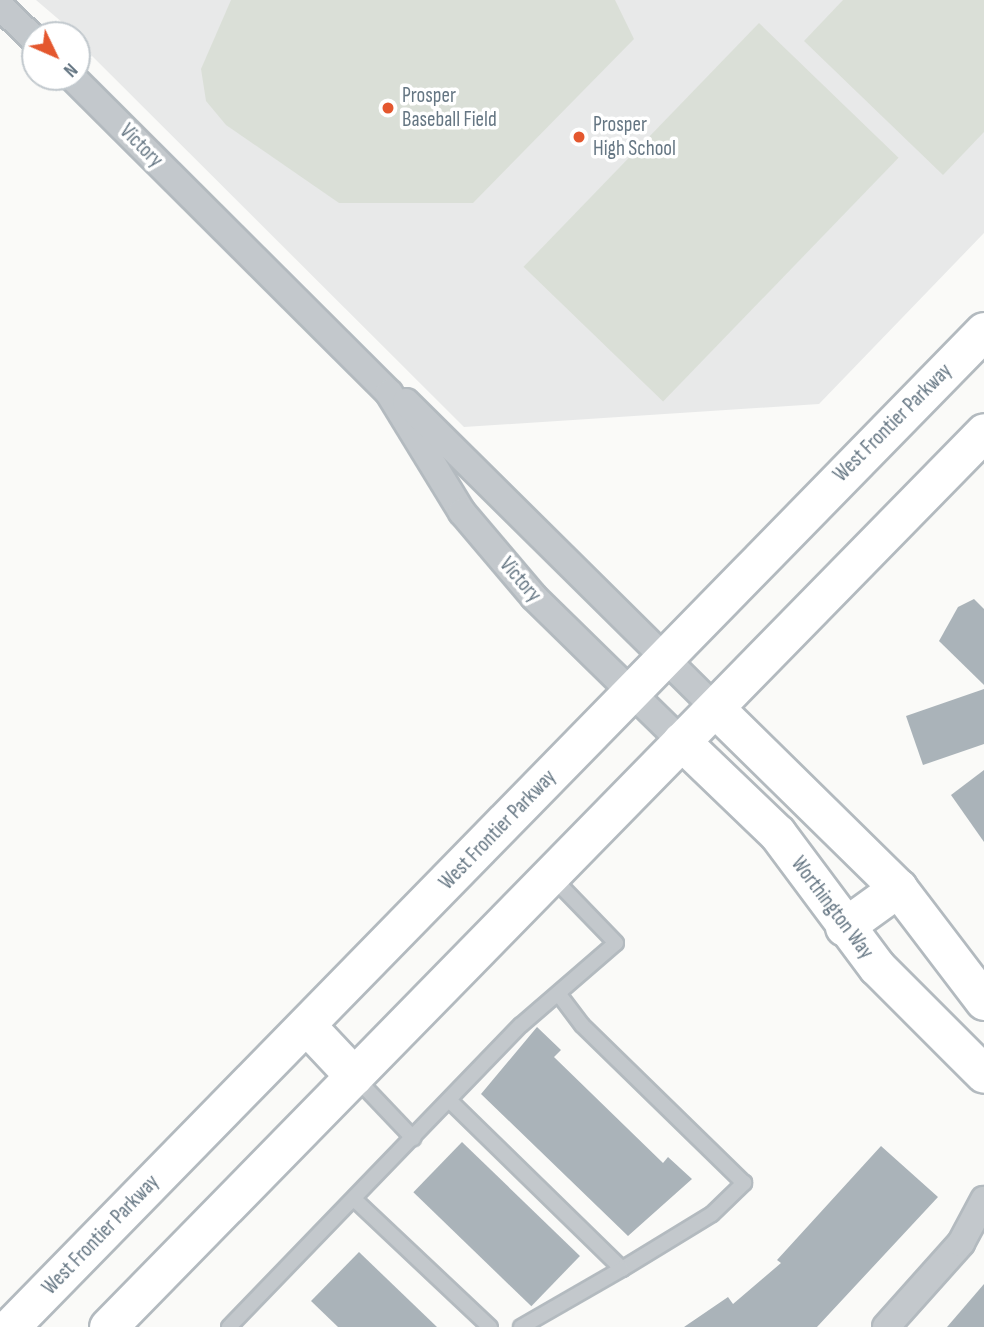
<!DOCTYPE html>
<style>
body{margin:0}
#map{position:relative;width:984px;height:1327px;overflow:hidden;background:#fafaf8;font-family:"Sofia Sans Condensed",sans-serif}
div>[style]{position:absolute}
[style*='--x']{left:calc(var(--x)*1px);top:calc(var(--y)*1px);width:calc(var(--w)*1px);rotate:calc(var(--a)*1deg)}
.built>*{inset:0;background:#e8e9e9}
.green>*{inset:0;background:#dadfd7;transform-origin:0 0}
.building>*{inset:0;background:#aab3b9;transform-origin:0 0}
.roads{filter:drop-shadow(2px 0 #b3babf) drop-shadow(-2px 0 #b3babf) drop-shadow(0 2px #b3babf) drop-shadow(0 -2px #b3babf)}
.lane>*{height:14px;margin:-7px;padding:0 7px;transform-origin:7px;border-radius:7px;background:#c3c8cc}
.street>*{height:26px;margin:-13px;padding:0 13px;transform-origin:13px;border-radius:13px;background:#c3c8cc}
.secondary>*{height:37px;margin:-18.5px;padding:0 18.5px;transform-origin:18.5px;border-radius:18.5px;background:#fff}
.dots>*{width:19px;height:19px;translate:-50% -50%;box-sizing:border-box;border:4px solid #fff;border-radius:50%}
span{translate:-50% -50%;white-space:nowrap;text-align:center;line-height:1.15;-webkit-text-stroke:7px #fff;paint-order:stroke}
.poi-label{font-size:21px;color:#657683}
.left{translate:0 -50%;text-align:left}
.street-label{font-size:21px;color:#657683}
.north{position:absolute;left:21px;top:21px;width:70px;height:70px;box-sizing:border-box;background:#fff;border:2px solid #c1c8cd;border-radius:50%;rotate:134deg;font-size:19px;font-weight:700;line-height:28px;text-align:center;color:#657683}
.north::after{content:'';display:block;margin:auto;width:24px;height:32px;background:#e4572e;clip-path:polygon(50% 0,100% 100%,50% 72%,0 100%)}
</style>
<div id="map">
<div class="built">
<i style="clip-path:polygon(36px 0,984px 0,984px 233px,819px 404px,464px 427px,77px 41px,77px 35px)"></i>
</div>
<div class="green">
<i style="clip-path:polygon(231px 0,615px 0,634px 39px,473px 203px,339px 203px,226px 125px,206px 101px,201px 69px)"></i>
<i style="clip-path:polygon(843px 0,984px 0,984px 132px,943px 175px,804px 41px)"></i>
<i style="left:759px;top:23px;width:194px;height:339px;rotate:44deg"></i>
</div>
<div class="building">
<i style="clip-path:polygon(974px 599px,984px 609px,984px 685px,939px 641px,958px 607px)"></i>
<i style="clip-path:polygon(984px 689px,984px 744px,923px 765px,906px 716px)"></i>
<i style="clip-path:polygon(984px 770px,984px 842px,951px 795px)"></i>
<i style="clip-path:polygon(537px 1027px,561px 1050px,554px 1057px,663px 1163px,668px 1157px,692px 1179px,628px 1236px,481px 1094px)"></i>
<i style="left:462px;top:1142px;width:164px;height:70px;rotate:44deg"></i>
<i style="clip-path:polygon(881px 1146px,938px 1197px,817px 1327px,684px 1327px,728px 1297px,733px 1304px,781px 1263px,777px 1260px)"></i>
<i style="clip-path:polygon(359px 1252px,437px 1327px,338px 1327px,311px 1301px)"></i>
<i style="clip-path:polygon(984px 1284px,984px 1327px,947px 1327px)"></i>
</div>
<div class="roads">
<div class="lane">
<i style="--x:354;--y:1076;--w:86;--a:46.4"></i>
<i style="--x:449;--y:1100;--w:242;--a:44.3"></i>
<i style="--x:622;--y:1269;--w:105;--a:-31.4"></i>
<i style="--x:712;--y:1214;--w:45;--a:-44.1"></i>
<i style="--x:744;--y:1183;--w:226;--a:-135.7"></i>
<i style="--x:582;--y:1025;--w:39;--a:-127"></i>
<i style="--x:354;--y:1199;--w:187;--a:43.3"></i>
<i style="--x:229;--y:1327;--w:420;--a:-46"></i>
<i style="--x:521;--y:1025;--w:125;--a:-40.8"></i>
<i style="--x:616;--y:943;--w:93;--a:-134.1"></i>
<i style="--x:521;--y:1327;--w:116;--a:-29.9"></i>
</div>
<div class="street">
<i style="--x:0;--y:6;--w:49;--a:44.2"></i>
<i style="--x:72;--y:77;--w:448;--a:44.9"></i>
<i style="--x:389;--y:393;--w:140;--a:58.5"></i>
<i style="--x:462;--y:512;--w:111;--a:49.7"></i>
<i style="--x:534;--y:597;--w:206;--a:44.4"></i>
<i style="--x:406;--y:402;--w:435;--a:44.7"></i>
<i style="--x:886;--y:1327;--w:113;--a:-48.2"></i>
<i style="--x:961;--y:1243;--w:49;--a:-61.9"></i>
</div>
<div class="secondary">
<i style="--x:715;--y:708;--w:257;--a:44.5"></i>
<i style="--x:898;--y:888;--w:142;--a:52.7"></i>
<i style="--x:681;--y:741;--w:133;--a:43.8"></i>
<i style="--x:777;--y:833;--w:167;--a:53.3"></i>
<i style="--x:877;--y:967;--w:151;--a:45"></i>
<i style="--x:844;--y:927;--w:67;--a:-35.8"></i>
<i style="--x:306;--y:1025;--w:70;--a:46.7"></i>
<i style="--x:10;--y:1327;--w:1393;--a:-45.64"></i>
<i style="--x:108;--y:1327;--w:1252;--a:-45.61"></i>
</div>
</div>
<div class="dots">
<i style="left:388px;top:108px;background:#e4572e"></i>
<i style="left:579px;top:137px;background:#e4572e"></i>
</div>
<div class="poi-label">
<span class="left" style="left:402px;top:108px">Prosper<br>Baseball Field</span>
<span class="left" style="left:593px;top:137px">Prosper<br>High School</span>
</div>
<div class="street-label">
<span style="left:141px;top:146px;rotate:45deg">Victory</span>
<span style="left:893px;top:423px;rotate:-45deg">West Frontier Parkway</span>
<span style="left:520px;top:580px;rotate:49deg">Victory</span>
<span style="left:498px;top:830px;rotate:-46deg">West Frontier Parkway</span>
<span style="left:832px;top:908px;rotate:53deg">Worthington Way</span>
<span style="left:101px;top:1235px;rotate:-46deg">West Frontier Parkway</span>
</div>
<div class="north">N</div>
</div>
